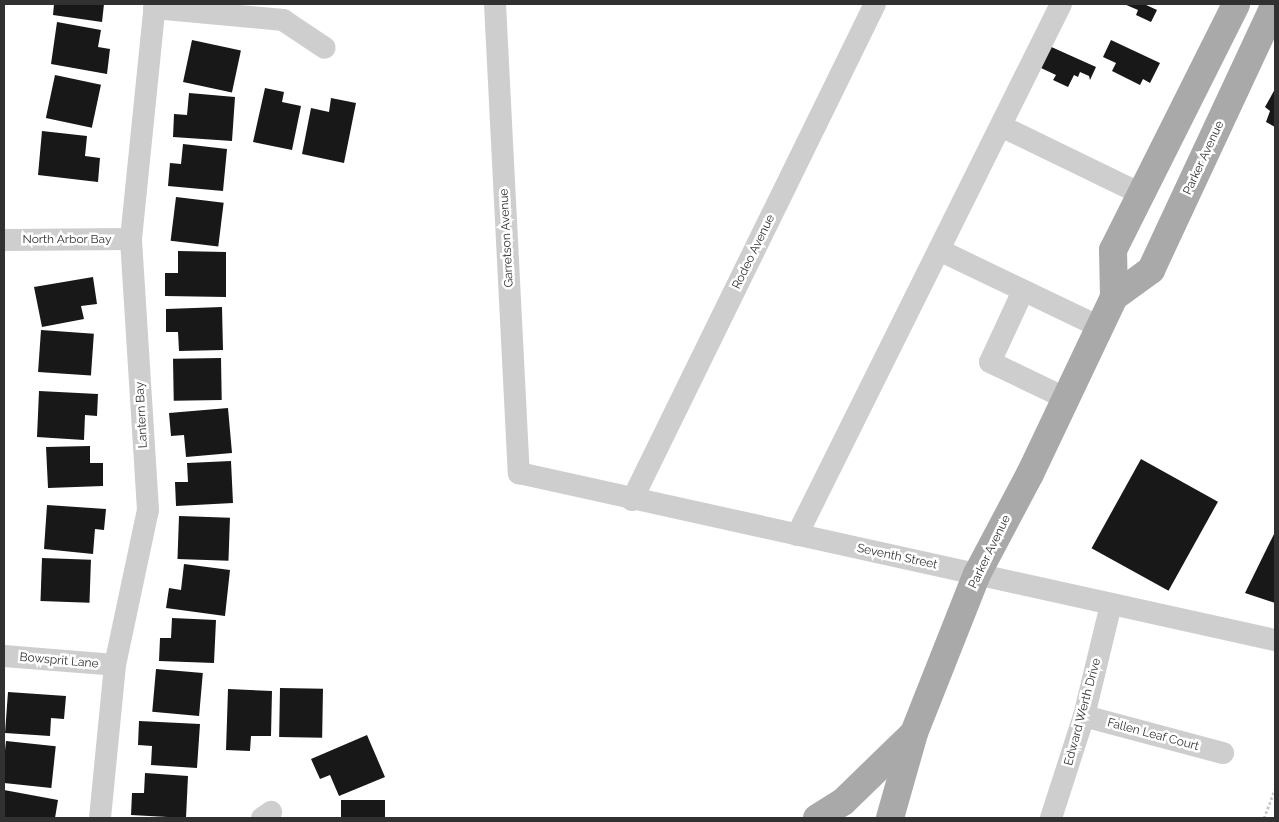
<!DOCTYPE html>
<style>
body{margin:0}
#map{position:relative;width:1279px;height:822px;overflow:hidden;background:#fff;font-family:Raleway,sans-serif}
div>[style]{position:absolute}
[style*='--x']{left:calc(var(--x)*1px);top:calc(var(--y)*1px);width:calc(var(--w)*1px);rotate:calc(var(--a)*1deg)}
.building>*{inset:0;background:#181818;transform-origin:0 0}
.path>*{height:3px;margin-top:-1.5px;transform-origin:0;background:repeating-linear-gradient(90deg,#cbcbcb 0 2.5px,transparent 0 5px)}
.minor>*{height:22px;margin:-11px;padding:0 11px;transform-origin:11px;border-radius:11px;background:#cecece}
.major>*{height:28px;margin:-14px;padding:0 14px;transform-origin:14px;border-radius:14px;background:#a9a9a9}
span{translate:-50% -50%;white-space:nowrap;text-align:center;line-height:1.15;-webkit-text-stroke:5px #fff;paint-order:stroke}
.street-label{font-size:12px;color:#313131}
.frame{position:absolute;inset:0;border:5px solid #313131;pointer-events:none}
</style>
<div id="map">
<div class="building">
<i style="clip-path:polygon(54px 4px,104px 4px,102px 22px,53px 15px)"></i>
<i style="clip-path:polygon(1124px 4px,1144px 4px,1157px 10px,1151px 22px,1136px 15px,1138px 10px)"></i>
<i style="clip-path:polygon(57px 22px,101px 30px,98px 47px,110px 49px,107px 74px,51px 64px)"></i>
<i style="left:192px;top:40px;width:50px;height:43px;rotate:12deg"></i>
<i style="clip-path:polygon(1111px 40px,1160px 63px,1150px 83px,1143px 79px,1140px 85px,1112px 71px,1116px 63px,1103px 57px)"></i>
<i style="clip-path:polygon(1047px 45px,1096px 67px,1090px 80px,1089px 76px,1080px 72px,1078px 77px,1074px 75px,1068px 87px,1053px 80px,1056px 75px,1041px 68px)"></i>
<i style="left:55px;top:75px;width:47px;height:44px;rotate:12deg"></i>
<i style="clip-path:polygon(265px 88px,284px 92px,282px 102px,301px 106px,292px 150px,253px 142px)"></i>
<i style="clip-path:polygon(1275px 89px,1275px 127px,1266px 122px,1270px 111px,1265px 107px)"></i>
<i style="clip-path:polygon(189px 93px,235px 97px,232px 141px,173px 137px,174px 114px,187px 115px)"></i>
<i style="clip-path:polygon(331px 98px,356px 103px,344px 163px,302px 154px,311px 108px,329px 112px)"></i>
<i style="clip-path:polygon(42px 131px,87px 136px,85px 156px,100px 158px,98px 182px,38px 175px)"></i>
<i style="clip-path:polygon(183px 144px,227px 149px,223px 191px,168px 186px,170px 163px,181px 164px)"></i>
<i style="left:176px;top:197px;width:48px;height:44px;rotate:7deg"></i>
<i style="clip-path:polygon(178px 251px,226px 252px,226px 297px,165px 296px,165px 273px,178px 273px)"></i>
<i style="clip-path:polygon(93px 277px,97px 304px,81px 306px,84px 319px,42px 327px,34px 287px)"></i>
<i style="clip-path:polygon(222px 307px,223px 350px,179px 351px,178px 332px,166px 332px,166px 309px)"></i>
<i style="left:41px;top:330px;width:53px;height:42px;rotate:4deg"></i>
<i style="left:221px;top:358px;width:42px;height:48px;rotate:89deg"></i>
<i style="clip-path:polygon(39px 391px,98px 394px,97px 416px,85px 415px,84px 440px,37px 437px)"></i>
<i style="clip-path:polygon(228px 408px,232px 453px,186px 457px,184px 435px,171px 436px,169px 413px)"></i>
<i style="clip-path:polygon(90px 446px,90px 463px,103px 463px,103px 486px,48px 488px,46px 447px)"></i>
<i style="left:1141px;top:459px;width:88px;height:102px;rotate:29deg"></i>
<i style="clip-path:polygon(231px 461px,233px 503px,176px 506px,175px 482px,188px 482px,187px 463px)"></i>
<i style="clip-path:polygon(47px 505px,106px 509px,104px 530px,95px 529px,93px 554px,44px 549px)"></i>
<i style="left:179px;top:516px;width:51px;height:43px;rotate:2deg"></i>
<i style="clip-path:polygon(1275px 532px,1275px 603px,1245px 593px)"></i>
<i style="left:42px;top:558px;width:49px;height:43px;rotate:2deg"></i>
<i style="clip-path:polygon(184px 564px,230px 570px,225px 616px,166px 608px,169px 588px,181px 590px)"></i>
<i style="clip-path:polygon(172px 618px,216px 620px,214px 663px,159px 661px,160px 638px,171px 638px)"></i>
<i style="left:156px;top:669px;width:47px;height:43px;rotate:5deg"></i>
<i style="left:280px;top:688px;width:43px;height:49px;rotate:1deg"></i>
<i style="clip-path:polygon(228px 689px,272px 691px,271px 736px,251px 736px,250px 751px,226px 750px)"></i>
<i style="clip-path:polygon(8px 692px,66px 696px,64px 719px,51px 718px,50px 736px,5px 733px)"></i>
<i style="clip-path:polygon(139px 721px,200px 724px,197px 768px,151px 765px,152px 746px,138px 745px)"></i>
<i style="clip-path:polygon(367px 735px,385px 777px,339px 796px,330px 775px,320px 779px,311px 759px)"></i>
<i style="left:6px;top:741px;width:50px;height:42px;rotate:6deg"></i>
<i style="clip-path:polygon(145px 773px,188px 776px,186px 818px,131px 815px,132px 793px,144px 793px)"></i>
<i style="clip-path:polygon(4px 790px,58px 800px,55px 818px,4px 818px)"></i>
<i style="left:341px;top:800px;width:44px;height:18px"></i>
</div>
<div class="path">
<i style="--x:1264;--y:818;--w:31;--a:-69"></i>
</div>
<div class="minor">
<i style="--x:495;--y:4;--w:470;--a:87.1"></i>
<i style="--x:519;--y:473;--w:774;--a:12.46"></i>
<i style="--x:154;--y:8;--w:130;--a:5.3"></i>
<i style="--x:283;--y:20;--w:50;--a:33.7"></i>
<i style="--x:1001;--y:126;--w:156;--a:25.9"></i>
<i style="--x:4;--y:240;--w:127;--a:-0.5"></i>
<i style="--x:939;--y:250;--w:178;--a:25.6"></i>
<i style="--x:1023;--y:291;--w:78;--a:114.9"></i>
<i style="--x:990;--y:362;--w:83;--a:25.6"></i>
<i style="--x:632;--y:500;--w:552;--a:-63.9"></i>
<i style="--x:797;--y:535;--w:593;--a:-63.56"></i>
<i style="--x:4;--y:656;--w:111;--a:4.6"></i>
<i style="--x:1084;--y:716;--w:144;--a:14.9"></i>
<i style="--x:100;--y:818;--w:154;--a:-84.4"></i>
<i style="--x:115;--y:665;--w:158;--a:-78"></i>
<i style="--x:148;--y:510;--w:272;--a:-93.6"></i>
<i style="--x:131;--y:239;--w:236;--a:-84.2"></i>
<i style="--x:262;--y:818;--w:11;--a:-34"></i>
<i style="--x:1051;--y:818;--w:107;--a:-72.1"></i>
<i style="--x:1084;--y:716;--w:115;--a:-76.4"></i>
</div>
<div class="major">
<i style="--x:1114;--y:297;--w:46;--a:-36.1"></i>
<i style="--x:1151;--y:270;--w:293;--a:-65"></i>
<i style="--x:817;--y:818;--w:31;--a:-32"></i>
<i style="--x:843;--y:802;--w:98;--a:-44.2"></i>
<i style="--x:890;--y:818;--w:88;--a:-74.2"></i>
<i style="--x:914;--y:733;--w:171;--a:-68.4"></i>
<i style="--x:977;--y:574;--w:113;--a:-62.1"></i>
<i style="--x:1030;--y:474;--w:196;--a:-64.6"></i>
<i style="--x:1114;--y:297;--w:47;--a:-91.2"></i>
<i style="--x:1113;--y:250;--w:275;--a:-63.4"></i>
</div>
<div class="street-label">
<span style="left:1204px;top:158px;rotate:-65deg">Parker Avenue</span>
<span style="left:507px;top:238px;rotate:-93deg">Garretson Avenue</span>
<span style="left:67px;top:240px">North Arbor Bay</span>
<span style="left:754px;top:252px;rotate:-64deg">Rodeo Avenue</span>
<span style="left:142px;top:415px;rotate:-93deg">Lantern Bay</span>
<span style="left:990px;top:552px;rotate:-64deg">Parker Avenue</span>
<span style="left:897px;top:557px;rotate:12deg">Seventh Street</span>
<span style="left:59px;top:661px;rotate:5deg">Bowsprit Lane</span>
<span style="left:1083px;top:712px;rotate:-75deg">Edward Werth Drive</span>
<span style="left:1153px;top:735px;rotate:15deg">Fallen Leaf Court</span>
</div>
<div class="frame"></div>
</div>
